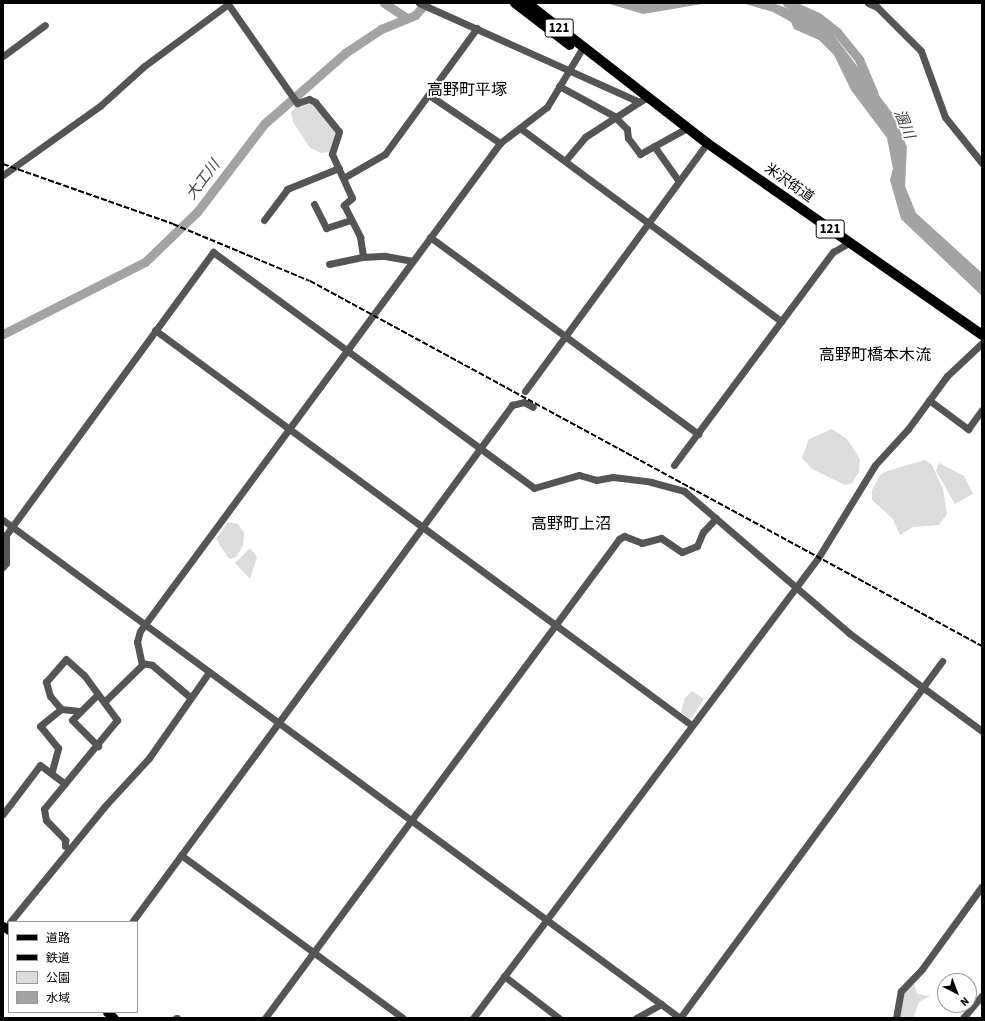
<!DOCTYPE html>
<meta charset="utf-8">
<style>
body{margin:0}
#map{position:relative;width:985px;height:1021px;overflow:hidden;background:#fff;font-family:"Source Sans 3","Noto Sans JP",sans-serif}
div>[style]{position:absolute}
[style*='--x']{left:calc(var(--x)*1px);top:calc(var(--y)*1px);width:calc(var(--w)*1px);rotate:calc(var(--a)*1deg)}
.green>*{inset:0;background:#dcdcdc}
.water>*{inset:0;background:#a3a3a3}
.river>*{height:9px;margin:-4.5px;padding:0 4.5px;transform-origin:4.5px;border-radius:4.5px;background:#a3a3a3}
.minor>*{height:7px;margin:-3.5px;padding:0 3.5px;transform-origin:3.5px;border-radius:3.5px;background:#555}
.major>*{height:9px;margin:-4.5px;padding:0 4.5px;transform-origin:4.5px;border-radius:4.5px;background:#000}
.highway>*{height:10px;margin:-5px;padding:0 5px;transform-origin:5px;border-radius:5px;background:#000}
.rail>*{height:1.5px;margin-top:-0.75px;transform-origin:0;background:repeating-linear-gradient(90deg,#000 0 6px,transparent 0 8px)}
span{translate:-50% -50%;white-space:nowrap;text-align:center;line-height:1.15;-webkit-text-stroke:3.5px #fff;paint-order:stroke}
.shield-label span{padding:1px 3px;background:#fff;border:1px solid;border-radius:3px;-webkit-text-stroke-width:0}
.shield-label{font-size:13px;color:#000;font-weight:700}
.street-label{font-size:14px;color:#000}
.water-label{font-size:15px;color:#444;font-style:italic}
.quarter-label{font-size:16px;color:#000}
.frame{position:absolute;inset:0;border:4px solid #000;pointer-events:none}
.legend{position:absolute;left:8px;top:921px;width:130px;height:92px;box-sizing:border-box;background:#fff;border:1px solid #999;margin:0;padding:5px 7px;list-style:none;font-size:12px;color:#000}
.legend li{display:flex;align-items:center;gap:8px;height:20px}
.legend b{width:20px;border:1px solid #999}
.north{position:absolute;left:937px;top:973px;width:40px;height:40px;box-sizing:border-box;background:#fff;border:1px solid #999;border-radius:50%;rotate:138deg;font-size:11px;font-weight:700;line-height:16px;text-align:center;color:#000}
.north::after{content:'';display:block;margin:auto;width:14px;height:18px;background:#000;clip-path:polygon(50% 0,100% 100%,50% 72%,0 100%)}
</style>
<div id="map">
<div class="green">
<i style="clip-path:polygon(311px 104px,325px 110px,338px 131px,329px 152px,321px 153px,310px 148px,293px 122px,291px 112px,297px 105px)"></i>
<i style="clip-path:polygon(832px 429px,847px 439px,860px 459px,859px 472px,852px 483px,845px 485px,812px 469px,802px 458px,809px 439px)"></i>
<i style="clip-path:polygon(925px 460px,932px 465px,943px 489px,947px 514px,939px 525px,913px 527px,900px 535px,893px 519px,872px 500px,872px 490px,880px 475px,887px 471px)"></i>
<i style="clip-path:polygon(939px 463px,964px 476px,973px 494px,955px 504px,936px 471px)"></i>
<i style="clip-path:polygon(228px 522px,238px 524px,244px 533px,243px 546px,236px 557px,229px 559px,216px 539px)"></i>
<i style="clip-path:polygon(250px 548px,257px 557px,250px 579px,235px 563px)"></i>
<i style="clip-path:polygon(692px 691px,704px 699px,690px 720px,681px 712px,685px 698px)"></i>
<i style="clip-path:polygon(914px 983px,917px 994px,930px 996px,919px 1002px,913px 1018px,899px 1018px,897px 1008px,905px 989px)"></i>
</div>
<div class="water">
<i style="clip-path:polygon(606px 3px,740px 3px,708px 3px,643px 14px)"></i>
<i style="clip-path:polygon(742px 3px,773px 3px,811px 17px,830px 30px,893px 114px,907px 147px,905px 186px,916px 213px,982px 273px,982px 296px,901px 219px,890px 180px,893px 169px,887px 138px,851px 90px,834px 55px,819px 40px,794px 29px,791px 22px,773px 12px)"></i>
</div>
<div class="river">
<i style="--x:384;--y:3;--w:27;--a:33"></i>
<i style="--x:787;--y:3;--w:34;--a:24"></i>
<i style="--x:818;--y:17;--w:24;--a:38"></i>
<i style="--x:837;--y:32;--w:35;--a:51"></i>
<i style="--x:859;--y:59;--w:38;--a:67"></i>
<i style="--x:3;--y:334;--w:159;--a:-26.9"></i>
<i style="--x:145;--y:262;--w:72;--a:-43.9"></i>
<i style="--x:197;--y:212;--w:111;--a:-52.7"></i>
<i style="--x:264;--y:124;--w:108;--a:-41.2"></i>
<i style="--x:345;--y:53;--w:43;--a:-33.7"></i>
<i style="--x:381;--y:29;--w:37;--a:-22"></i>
<i style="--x:415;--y:15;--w:16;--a:-47"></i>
</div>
<div class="minor">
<i style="--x:419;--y:3;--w:241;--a:24.2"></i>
<i style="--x:639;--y:102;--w:10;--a:-29"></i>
<i style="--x:868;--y:3;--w:10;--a:24"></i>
<i style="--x:877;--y:7;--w:62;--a:45"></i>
<i style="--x:921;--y:51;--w:70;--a:70"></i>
<i style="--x:945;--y:117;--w:59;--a:51.2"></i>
<i style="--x:3;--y:56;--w:52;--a:-36.4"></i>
<i style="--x:559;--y:86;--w:63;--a:28.6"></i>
<i style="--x:614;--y:116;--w:18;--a:45"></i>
<i style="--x:627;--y:129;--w:9;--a:84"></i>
<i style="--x:628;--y:138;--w:20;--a:53"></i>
<i style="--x:640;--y:154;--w:54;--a:-29"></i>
<i style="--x:429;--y:95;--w:86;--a:34.1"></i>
<i style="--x:520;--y:128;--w:325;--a:36.5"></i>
<i style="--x:654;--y:146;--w:42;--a:54.8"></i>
<i style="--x:565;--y:161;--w:31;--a:-50"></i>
<i style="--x:585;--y:137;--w:64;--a:-32.9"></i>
<i style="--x:3;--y:175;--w:120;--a:-35.5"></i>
<i style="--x:101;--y:105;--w:57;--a:-42.1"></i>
<i style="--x:143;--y:67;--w:106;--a:-36.5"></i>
<i style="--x:228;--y:4;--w:121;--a:55.1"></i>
<i style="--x:297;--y:103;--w:13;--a:-18"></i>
<i style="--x:309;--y:99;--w:7;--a:27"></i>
<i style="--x:315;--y:102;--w:38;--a:51"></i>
<i style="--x:339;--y:132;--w:23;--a:108"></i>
<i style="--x:332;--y:154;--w:48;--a:65.6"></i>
<i style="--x:352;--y:198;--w:11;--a:139"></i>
<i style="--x:344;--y:205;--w:36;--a:63"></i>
<i style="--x:360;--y:237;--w:20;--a:81"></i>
<i style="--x:363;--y:257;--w:22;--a:-3"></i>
<i style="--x:385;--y:256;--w:27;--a:10"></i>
<i style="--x:345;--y:177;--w:46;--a:-29.9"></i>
<i style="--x:385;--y:154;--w:156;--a:-53.9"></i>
<i style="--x:314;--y:204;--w:27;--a:63"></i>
<i style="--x:326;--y:228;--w:26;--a:-18"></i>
<i style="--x:264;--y:220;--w:39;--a:-53"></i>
<i style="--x:287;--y:189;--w:56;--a:-22"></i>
<i style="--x:430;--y:237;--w:333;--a:36.3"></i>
<i style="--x:329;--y:264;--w:35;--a:-12"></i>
<i style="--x:155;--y:330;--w:664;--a:36.37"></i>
<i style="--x:525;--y:391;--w:308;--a:-53.7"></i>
<i style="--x:929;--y:400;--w:49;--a:36.6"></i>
<i style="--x:968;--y:429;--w:24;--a:-54"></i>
<i style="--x:674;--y:465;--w:266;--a:-53.3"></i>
<i style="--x:833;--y:252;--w:20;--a:-30"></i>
<i style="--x:3;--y:520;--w:840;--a:36.34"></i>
<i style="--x:3;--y:567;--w:5;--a:-53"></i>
<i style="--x:6;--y:563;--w:28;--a:-90"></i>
<i style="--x:6;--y:535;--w:351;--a:-53.8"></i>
<i style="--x:213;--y:252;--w:398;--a:36.3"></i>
<i style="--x:534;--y:488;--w:47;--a:-16.1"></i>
<i style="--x:579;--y:475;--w:18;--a:16"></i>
<i style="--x:596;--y:480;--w:17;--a:-10"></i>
<i style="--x:613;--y:477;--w:38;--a:7"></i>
<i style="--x:651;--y:482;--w:34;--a:15"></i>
<i style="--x:684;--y:491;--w:218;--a:40.7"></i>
<i style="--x:849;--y:633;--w:165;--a:36.4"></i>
<i style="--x:142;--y:663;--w:10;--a:11"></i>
<i style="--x:152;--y:665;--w:50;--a:40.1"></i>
<i style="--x:97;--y:695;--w:35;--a:135"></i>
<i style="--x:72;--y:720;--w:37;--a:45"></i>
<i style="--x:104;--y:702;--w:53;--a:-44.2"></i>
<i style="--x:142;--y:665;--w:24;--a:-102"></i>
<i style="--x:137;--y:642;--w:11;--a:-75"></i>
<i style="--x:140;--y:631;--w:606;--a:-53.58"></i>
<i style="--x:500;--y:143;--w:59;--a:-37.5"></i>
<i style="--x:547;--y:107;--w:70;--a:-59"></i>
<i style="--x:61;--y:709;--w:18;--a:6"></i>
<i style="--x:52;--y:771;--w:24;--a:-75"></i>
<i style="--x:58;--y:748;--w:28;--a:-129"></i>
<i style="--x:40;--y:726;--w:27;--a:-39"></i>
<i style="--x:61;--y:709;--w:17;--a:-130"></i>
<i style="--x:50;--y:696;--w:15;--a:-106"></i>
<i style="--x:46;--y:682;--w:30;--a:-49"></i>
<i style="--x:66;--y:659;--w:24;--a:42"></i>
<i style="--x:84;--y:675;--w:56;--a:53.7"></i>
<i style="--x:117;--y:720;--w:115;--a:129.4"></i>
<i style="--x:44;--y:809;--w:11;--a:80"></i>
<i style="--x:46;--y:820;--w:28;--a:46"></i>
<i style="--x:65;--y:840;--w:6;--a:90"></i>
<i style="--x:3;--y:814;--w:61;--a:-52.9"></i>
<i style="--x:40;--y:765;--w:31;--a:37"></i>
<i style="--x:181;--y:855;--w:275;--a:36.3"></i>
<i style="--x:10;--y:922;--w:149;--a:-50.7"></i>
<i style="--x:104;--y:807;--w:67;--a:-47.4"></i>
<i style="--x:149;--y:758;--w:105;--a:-55.1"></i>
<i style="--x:132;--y:922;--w:642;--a:-53.68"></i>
<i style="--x:512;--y:405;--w:12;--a:-14"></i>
<i style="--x:524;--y:402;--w:10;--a:29"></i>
<i style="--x:504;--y:976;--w:69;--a:37.4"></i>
<i style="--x:176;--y:1018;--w:1;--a:0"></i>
<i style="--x:265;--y:1018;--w:596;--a:-53.53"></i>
<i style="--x:619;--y:539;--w:6;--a:-31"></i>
<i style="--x:624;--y:536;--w:19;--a:21"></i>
<i style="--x:642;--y:543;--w:20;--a:-15"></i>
<i style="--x:661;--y:538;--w:25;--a:34"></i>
<i style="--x:682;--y:552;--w:16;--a:-22"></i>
<i style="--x:697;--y:546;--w:15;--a:-67"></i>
<i style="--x:703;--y:532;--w:19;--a:-47"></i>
<i style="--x:473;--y:1018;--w:575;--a:-53.13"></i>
<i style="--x:818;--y:558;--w:109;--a:-58.5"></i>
<i style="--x:875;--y:465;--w:49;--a:-47.5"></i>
<i style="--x:908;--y:429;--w:66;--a:-53.7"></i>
<i style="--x:947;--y:376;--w:48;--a:-43.3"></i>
<i style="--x:636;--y:1018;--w:29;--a:-29"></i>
<i style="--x:680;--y:1018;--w:443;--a:-53.7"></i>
<i style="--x:896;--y:1018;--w:27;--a:-80"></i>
<i style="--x:901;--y:991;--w:30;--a:-46"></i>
<i style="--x:922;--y:969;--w:102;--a:-54.1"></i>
<i style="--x:963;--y:1018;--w:30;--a:-50"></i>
</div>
<div class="major">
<i style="--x:3;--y:926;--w:7;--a:34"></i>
<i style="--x:107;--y:1012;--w:9;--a:41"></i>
</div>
<div class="highway">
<i style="--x:515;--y:3;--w:69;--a:37.4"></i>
<i style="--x:527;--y:3;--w:228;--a:37.9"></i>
<i style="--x:707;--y:143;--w:335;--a:34.9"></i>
</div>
<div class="rail">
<i style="--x:3;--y:164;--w:180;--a:19.4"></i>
<i style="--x:173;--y:224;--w:148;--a:22.6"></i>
<i style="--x:310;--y:281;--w:765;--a:28.51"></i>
</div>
<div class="shield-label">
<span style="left:559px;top:28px">121</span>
<span style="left:830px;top:229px">121</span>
</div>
<div class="street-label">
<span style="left:789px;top:183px;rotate:35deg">米沢街道</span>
</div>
<div class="water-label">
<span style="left:904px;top:124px;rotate:68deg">溷川</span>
<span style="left:203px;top:180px;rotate:-53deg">大工川</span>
</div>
<div class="quarter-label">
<span style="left:467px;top:90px">高野町平塚</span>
<span style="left:875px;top:355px">高野町橋本木流</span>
<span style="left:571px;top:524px">高野町上沼</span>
</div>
<div class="frame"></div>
<ul class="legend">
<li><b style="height:5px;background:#000"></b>道路</li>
<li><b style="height:5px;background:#000"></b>鉄道</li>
<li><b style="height:11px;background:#dcdcdc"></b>公園</li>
<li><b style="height:11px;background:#a3a3a3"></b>水域</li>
</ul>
<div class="north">N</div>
</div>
